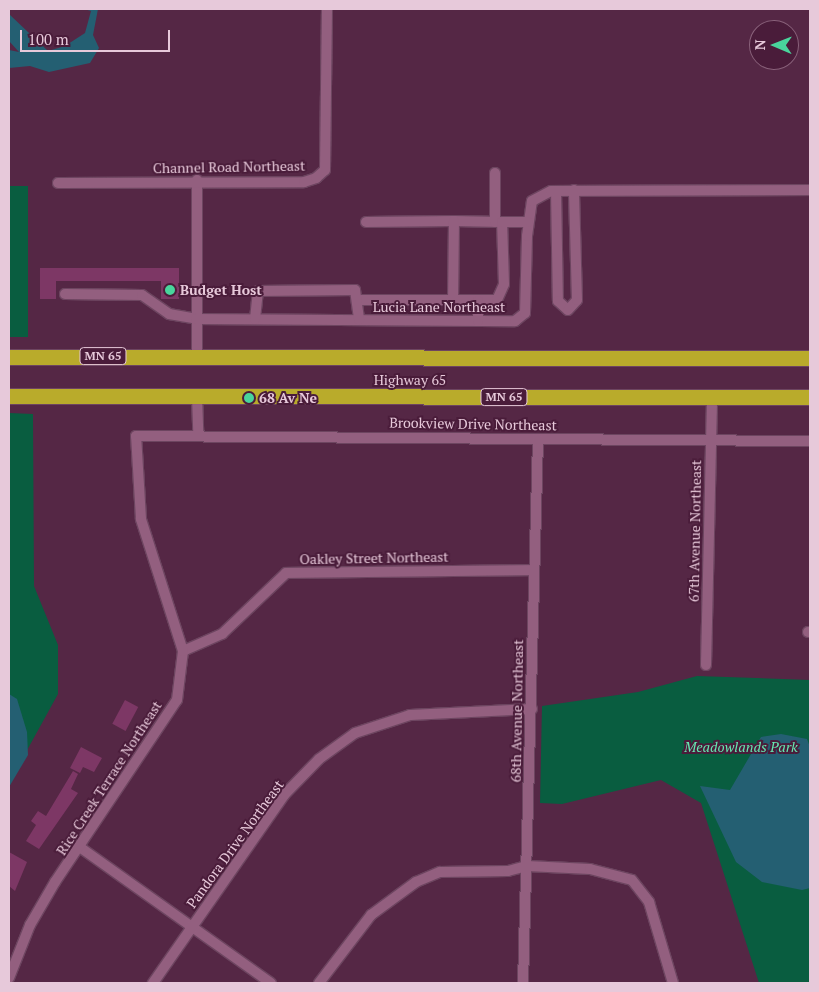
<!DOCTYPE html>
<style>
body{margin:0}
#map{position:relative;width:819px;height:992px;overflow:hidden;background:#552745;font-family:"PT Serif",serif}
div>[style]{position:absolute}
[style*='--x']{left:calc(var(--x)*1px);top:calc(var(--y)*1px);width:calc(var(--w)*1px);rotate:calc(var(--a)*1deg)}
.green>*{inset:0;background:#095d40;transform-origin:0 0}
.water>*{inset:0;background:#245f72}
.building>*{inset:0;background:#7d3765;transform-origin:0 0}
.roads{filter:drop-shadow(1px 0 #6d4560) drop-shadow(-1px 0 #6d4560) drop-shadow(0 1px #6d4560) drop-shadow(0 -1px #6d4560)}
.minor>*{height:10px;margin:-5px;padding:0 5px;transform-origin:5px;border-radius:5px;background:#935f7f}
.highway>*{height:15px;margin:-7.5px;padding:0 7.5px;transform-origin:7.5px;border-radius:7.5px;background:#b9ab2b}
.dots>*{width:14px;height:14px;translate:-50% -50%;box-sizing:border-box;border:2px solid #4a1c3a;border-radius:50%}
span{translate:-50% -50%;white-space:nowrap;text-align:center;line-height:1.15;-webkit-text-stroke:4px #4a1c3a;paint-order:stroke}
.shield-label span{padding:1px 4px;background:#4a1c3a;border:1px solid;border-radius:4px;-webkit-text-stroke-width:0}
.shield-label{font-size:12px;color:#e7c9da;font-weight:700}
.street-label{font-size:14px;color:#e7c9da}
.poi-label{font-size:14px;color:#e7c9da;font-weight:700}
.left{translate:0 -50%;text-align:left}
.park-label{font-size:14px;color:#65e9b1;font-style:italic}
.frame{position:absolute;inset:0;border:10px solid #e7c9da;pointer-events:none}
.north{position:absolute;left:749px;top:20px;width:50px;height:50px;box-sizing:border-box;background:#4a1c3a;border:1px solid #89617a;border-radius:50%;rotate:271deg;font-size:14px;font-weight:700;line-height:20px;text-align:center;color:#e7c9da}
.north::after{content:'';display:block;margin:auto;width:18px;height:22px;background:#49d49c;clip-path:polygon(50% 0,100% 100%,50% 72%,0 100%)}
.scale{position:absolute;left:20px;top:30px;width:150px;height:22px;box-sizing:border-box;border:2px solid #e7c9da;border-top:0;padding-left:6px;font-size:15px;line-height:18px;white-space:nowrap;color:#e7c9da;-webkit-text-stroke:4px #4a1c3a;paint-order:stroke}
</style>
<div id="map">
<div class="green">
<i style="left:9px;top:186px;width:19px;height:151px"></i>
<i style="clip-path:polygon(9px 413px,33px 414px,34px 586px,58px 645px,58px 694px,9px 783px)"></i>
<i style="clip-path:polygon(697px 676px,810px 680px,810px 983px,759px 983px,701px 803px,661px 780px,562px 804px,540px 803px,542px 706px,638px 692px)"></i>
</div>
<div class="water">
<i style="clip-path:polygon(84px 9px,98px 9px,93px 35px,99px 48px,90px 63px,49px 72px,30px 66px,9px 68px,9px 50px,19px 52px,9px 41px,9px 14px,48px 51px,65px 46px,85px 33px,91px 11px)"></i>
<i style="clip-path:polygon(9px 694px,17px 699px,27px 732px,28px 755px,9px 787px)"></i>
<i style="clip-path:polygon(781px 734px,807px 739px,810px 747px,810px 888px,802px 890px,762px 882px,736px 862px,700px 786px,730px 790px,761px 737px)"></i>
</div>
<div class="building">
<i style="clip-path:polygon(40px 268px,179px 268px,179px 299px,161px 299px,161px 281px,56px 281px,56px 299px,40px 299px)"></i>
<i style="left:125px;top:700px;width:15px;height:27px;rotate:28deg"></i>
<i style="clip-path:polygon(81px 747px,102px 758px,94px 772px,83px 767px,80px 773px,70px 768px)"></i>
<i style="clip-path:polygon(73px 771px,78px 774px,71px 789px,78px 793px,39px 849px,26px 841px,36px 825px,31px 821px,38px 811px,46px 816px)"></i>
<i style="clip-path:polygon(9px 852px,27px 862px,15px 891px,9px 886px)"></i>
</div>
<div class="roads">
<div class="minor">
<i style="--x:197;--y:180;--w:177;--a:90"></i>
<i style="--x:58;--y:183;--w:246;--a:-0.2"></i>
<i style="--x:304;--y:182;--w:13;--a:-18"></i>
<i style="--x:316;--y:178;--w:12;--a:-42"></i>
<i style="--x:325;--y:170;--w:161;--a:-89.3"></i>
<i style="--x:556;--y:191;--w:110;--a:89"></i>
<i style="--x:558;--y:301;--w:13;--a:42"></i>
<i style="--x:568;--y:310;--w:13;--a:-48"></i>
<i style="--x:577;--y:300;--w:110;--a:-91.6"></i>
<i style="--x:454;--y:221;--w:47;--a:1.2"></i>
<i style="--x:366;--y:222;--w:88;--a:-0.7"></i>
<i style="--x:454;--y:221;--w:80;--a:90.7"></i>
<i style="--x:495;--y:222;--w:49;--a:-90"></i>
<i style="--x:65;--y:294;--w:77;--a:0.7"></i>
<i style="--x:142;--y:295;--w:33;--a:35"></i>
<i style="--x:169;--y:314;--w:27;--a:10"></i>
<i style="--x:196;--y:319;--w:319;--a:0.4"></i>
<i style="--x:515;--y:321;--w:13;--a:-39"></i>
<i style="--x:525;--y:313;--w:77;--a:-88.5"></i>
<i style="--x:527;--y:236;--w:35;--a:-82"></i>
<i style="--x:532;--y:201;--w:21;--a:-28"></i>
<i style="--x:551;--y:191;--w:259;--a:-0.2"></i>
<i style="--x:360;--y:300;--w:137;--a:0"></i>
<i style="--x:497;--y:300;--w:17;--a:-66"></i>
<i style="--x:504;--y:284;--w:62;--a:-91.8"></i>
<i style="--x:502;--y:222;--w:26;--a:0"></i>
<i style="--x:478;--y:301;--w:20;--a:90"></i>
<i style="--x:255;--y:319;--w:28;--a:-84"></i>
<i style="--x:258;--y:291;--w:97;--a:-0.6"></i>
<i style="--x:355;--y:290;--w:30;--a:82"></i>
<i style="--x:197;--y:396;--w:38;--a:88"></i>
<i style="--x:808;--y:632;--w:2;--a:0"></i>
<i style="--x:183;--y:651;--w:43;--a:-23.6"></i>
<i style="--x:222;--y:634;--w:88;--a:-43.6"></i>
<i style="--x:286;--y:573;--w:248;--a:-0.7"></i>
<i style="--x:706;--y:665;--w:268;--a:-88.7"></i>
<i style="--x:81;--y:848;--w:233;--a:35.4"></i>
<i style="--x:9;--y:978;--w:57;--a:-68.4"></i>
<i style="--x:30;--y:925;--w:50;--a:-59.8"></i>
<i style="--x:55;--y:882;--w:219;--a:-56.2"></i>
<i style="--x:177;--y:700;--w:49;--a:-83"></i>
<i style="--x:183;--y:651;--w:139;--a:-107.7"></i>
<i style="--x:141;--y:519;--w:83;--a:-93.4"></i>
<i style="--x:136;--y:436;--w:674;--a:0.43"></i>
<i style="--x:153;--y:983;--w:229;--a:-55.1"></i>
<i style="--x:284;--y:795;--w:50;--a:-45.8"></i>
<i style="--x:319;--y:759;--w:44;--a:-35.8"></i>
<i style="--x:355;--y:733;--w:58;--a:-18.1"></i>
<i style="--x:410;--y:715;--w:122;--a:-2.8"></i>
<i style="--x:319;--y:983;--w:86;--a:-52.6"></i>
<i style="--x:371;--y:915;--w:56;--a:-36.3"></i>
<i style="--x:416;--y:882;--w:26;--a:-23"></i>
<i style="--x:440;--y:872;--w:68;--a:-0.8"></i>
<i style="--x:508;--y:871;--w:20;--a:-15"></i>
<i style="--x:527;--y:866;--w:63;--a:2.7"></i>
<i style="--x:590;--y:869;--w:43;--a:14.7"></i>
<i style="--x:632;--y:880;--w:28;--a:52"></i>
<i style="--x:649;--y:902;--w:84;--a:73.5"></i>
<i style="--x:523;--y:983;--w:544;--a:-88.42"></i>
</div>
<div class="highway">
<i style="--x:9;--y:357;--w:801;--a:0.07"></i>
<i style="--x:9;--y:396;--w:801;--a:0.07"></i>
</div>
</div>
<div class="dots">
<i style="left:170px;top:290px;background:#49d49c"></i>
<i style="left:249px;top:398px;background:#49d49c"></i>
</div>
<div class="shield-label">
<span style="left:103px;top:356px">MN 65</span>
<span style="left:504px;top:397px">MN 65</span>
</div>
<div class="street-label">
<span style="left:229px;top:167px;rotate:-1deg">Channel Road Northeast</span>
<span style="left:439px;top:307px">Lucia Lane Northeast</span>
<span style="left:410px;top:380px">Highway 65</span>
<span style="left:473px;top:424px;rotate:1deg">Brookview Drive Northeast</span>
<span style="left:695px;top:531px;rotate:-89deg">67th Avenue Northeast</span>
<span style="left:374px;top:558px;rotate:-1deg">Oakley Street Northeast</span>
<span style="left:517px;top:711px;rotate:-89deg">68th Avenue Northeast</span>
<span style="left:109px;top:778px;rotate:-57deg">Rice Creek Terrace Northeast</span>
<span style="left:235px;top:844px;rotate:-54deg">Pandora Drive Northeast</span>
</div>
<div class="poi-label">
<span class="left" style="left:180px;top:290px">Budget Host</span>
<span class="left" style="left:259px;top:398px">68 Av Ne</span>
</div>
<div class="park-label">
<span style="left:741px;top:747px">Meadowlands Park</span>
</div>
<div class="frame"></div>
<div class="north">N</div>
<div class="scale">100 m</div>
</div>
